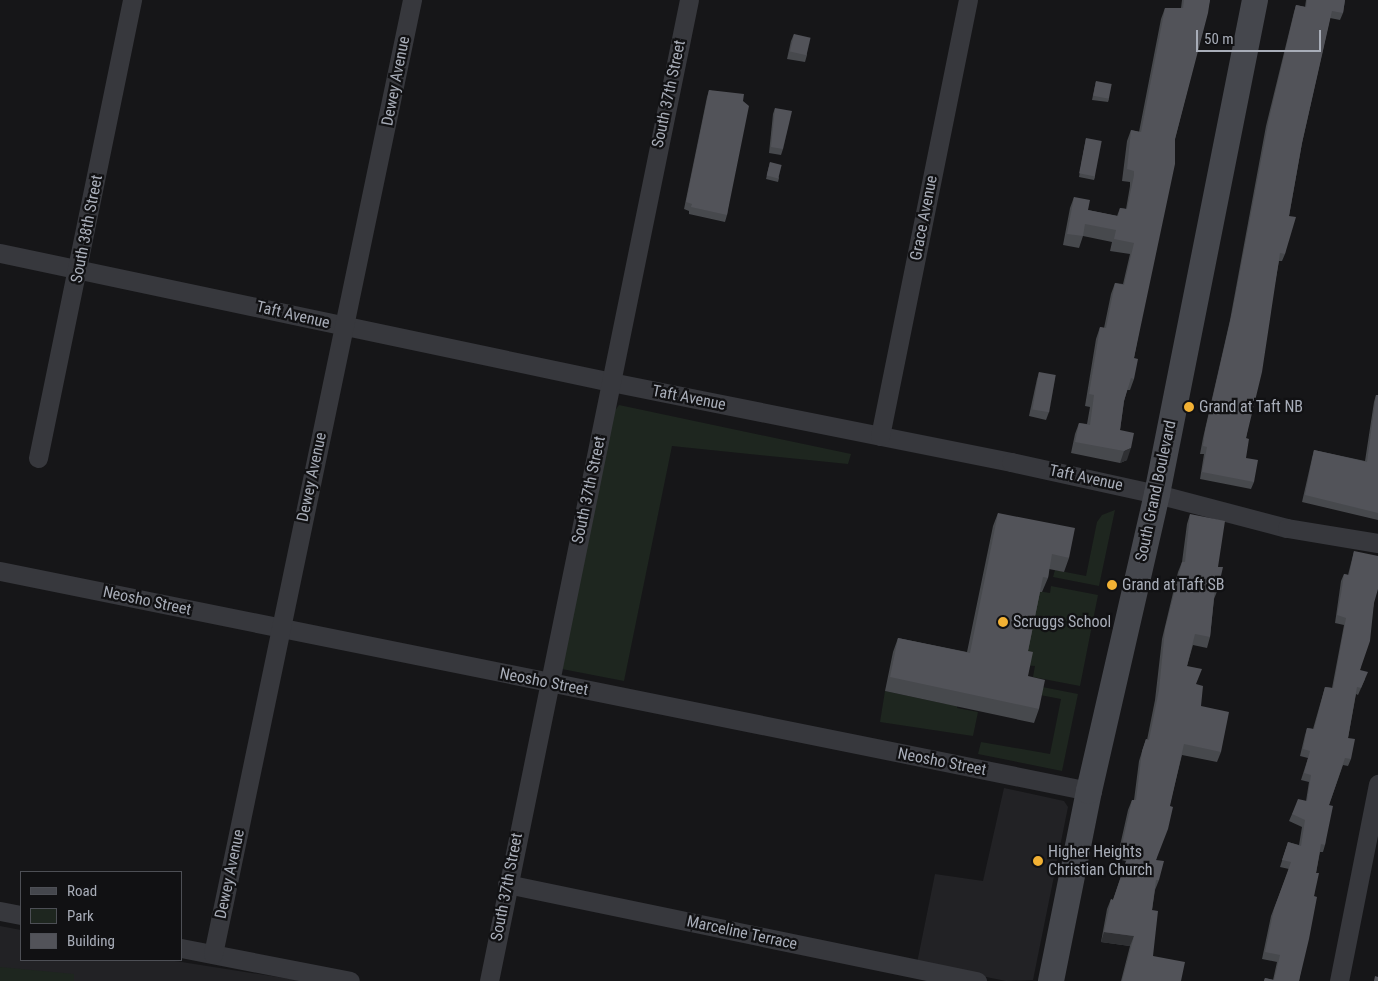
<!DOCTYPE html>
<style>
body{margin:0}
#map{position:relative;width:1378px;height:981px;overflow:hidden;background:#161618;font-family:"Roboto Condensed",sans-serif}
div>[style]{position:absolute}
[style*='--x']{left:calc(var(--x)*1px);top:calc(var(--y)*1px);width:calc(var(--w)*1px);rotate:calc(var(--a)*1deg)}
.built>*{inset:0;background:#222225}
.green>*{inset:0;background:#1e261f}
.minor>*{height:19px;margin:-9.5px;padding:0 9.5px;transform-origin:9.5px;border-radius:9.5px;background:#37383d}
.secondary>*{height:26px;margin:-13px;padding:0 13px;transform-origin:13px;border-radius:13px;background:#45474d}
.wall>*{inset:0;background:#47494d}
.shaded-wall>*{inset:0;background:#2f3033}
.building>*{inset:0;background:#525359;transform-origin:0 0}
.dots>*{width:14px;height:14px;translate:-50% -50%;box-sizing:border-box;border:2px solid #111113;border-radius:50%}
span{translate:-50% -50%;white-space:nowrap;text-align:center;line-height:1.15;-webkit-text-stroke:4.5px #111113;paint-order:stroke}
.street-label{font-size:16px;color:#a8adb8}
.poi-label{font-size:16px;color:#a8adb8}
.left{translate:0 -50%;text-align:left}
.legend{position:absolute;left:20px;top:871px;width:162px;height:90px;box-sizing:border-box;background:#111113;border:1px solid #4d4f55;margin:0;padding:6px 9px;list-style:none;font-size:15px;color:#a8adb8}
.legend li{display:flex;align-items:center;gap:10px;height:25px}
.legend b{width:25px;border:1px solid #4d4f55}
.scale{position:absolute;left:1196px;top:30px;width:125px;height:22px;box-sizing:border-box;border:2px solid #a8adb8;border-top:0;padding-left:6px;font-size:15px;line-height:18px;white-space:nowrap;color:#a8adb8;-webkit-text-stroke:4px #111113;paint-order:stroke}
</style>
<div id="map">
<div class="built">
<i style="clip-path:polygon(1004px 788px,1064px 801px,1068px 807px,1033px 980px,1006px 981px,917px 963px,935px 874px,983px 881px)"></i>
<i style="clip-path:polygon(0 926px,21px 930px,21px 960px,169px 960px,303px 981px,0 981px)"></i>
</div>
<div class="green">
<i style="clip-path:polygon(619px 405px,851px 454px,848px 464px,672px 446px,624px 681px,562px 669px,613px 413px)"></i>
<i style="clip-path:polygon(1115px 510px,1099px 586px,1053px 577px,1055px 570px,1086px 576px,1097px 522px,1102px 515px)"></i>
<i style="clip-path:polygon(1051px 586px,1098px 595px,1080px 686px,1033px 677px,1035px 666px,1023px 665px,1038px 591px,1050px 593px)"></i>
<i style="clip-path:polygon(1032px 685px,1078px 694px,1062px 771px,978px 754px,981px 742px,1050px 754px,1061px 699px,1040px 695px)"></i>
<i style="clip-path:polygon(885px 691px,946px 704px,958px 702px,957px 708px,978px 712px,973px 736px,880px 722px)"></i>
<i style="clip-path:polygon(0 967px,74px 974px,74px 981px,0 981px)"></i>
</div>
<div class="minor">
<i style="--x:0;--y:253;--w:624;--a:11.92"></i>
<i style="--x:611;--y:382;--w:408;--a:11.3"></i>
<i style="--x:1011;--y:462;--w:149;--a:12.4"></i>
<i style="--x:1157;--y:494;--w:134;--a:14.7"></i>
<i style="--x:1287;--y:528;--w:92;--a:9.4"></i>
<i style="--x:880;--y:436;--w:445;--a:-78.6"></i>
<i style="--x:38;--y:458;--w:468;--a:-78.4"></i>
<i style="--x:0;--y:571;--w:1111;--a:11.42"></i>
<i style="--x:507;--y:884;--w:480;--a:11.7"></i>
<i style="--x:0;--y:911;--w:21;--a:11"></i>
<i style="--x:181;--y:948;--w:172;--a:11"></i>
<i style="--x:213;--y:954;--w:975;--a:-78.22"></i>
<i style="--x:489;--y:981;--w:1001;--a:-78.48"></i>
<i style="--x:1339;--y:981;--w:201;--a:-78.8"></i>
</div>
<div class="secondary">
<i style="--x:1051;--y:981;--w:194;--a:-78.7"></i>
<i style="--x:1089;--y:791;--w:305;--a:-77.1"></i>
<i style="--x:1157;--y:494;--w:504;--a:-78.78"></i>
</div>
<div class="wall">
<i style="clip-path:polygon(1182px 0,1210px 0,1175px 139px,1134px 358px,1134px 379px,1130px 390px,1127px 390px,1124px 401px,1120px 430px,1127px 460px,1120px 463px,1071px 453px,1075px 434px,1079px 423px,1087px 424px,1090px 407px,1085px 406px,1096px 339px,1100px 327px,1104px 328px,1111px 294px,1115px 283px,1123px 284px,1130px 254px,1110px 251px,1112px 242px,1083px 236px,1079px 248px,1063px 245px,1070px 208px,1074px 197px,1088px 210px,1117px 216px,1120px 208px,1126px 209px,1130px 186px,1130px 182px,1122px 181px,1127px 141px,1131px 130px,1139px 132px,1161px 19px,1165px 8px,1181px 8px)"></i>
<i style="clip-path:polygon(1306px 0,1345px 0,1343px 13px,1340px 20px,1330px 18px,1302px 143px,1289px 216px,1285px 254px,1282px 261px,1279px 261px,1246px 438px,1246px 458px,1254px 482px,1251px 489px,1200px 479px,1204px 454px,1200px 454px,1203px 438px,1230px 320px,1266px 126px,1294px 12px,1296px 5px,1305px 7px)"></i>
<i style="clip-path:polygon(794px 34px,807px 55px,805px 62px,787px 59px,791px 41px)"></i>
<i style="clip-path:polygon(1096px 81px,1109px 99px,1108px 102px,1092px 100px)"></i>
<i style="clip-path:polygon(709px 90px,743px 101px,727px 215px,725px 222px,689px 214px,689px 211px,684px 209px,707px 97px)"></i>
<i style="clip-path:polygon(775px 108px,783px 149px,781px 155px,769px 153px,773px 114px)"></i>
<i style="clip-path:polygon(1086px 138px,1095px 177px,1094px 180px,1079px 177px)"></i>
<i style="clip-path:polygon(770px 162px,779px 178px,778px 182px,766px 179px)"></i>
<i style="clip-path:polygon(1039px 372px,1049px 412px,1046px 420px,1029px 416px,1037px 379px)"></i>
<i style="clip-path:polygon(1376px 395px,1378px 395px,1378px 520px,1302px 502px,1312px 458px,1314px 450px,1365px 461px,1374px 402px)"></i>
<i style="clip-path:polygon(998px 513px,1069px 558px,1064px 572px,1049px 569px,1048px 578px,1042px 592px,1040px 592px,1028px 651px,1028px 676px,1039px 709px,1034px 723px,885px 691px,893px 652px,898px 638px,967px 652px,993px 526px)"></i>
<i style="clip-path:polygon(1190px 514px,1218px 567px,1218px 589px,1214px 599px,1210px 637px,1207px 648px,1193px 645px,1187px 666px,1196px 684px,1201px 706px,1221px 752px,1217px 762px,1182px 755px,1156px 860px,1159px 880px,1155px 890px,1152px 910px,1153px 956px,1181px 981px,1121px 981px,1130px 946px,1101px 942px,1107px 909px,1111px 899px,1113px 900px,1126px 861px,1117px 859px,1128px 810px,1132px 800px,1134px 800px,1139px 761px,1146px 739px,1147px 740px,1155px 700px,1162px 639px,1178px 572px,1182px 562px,1187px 524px)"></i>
<i style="clip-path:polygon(1354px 551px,1374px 603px,1360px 670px,1365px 679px,1358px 695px,1356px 694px,1348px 738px,1351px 759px,1348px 766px,1343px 765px,1329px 805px,1325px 845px,1323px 852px,1320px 852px,1316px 873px,1314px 896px,1299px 981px,1264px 981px,1265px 978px,1273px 980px,1277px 962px,1262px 959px,1271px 916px,1289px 869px,1280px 867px,1288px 842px,1299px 845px,1302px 827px,1289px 821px,1292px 814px,1306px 801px,1309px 782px,1301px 780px,1308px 758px,1300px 756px,1305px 735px,1307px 728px,1313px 729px,1325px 687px,1332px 688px,1344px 625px,1335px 623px,1341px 581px,1344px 574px,1348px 575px)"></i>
</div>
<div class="shaded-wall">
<i style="clip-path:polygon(1131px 448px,1127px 460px,1120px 463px,1124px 451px)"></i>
<i style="clip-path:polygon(1104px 932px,1134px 936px,1130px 946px,1101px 942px)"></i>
</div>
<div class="building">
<i style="clip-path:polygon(1184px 0,1210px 0,1208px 13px,1175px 139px,1175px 164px,1134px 358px,1138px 359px,1134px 379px,1131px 378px,1124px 401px,1120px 430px,1134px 433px,1131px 448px,1124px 451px,1075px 442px,1079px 423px,1090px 425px,1094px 395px,1089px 394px,1100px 327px,1106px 328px,1115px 283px,1124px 285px,1134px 243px,1114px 239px,1116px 230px,1085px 224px,1083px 236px,1067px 234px,1074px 197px,1090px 200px,1088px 210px,1118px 216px,1120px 208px,1127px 209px,1134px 175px,1134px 171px,1127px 169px,1131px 130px,1141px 132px,1165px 8px,1183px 8px)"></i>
<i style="clip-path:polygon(1307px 0,1345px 0,1343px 13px,1332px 11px,1302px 143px,1289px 216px,1296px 217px,1285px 254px,1280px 253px,1262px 372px,1246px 438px,1249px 439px,1246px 458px,1258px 460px,1254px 482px,1202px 472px,1207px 447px,1203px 446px,1205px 431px,1232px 313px,1269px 119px,1296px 5px,1306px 7px)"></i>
<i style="left:794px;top:34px;width:17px;height:18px;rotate:13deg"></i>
<i style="left:1096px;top:81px;width:16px;height:15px;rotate:11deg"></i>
<i style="clip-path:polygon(709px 90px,744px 94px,743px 101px,749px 106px,727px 215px,691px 207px,692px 204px,686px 202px)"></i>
<i style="clip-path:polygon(775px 108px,792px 111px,783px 149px,771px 147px)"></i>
<i style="left:1086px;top:138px;width:16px;height:36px;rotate:11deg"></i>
<i style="left:770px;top:162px;width:12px;height:14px;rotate:14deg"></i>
<i style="left:1039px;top:372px;width:17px;height:38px;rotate:10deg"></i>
<i style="clip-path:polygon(1376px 395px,1378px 395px,1378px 513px,1305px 495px,1314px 450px,1367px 462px)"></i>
<i style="clip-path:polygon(998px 513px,1075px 528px,1069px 558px,1052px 554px,1048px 578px,1043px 577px,1028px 651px,1033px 652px,1028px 676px,1045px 680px,1039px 709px,890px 677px,898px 638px,970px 653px)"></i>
<i style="clip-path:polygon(1190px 514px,1225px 521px,1218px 567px,1223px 567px,1218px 589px,1215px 588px,1210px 637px,1195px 634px,1187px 666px,1202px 669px,1196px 684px,1203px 686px,1201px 706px,1229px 712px,1221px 752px,1184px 744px,1170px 806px,1173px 807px,1168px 829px,1156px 860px,1164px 861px,1159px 880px,1156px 880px,1152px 910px,1158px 911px,1153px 956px,1185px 962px,1181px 981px,1122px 981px,1134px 936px,1104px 932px,1111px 899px,1113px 900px,1130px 850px,1121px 849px,1132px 800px,1136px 800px,1142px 751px,1146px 739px,1149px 740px,1159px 690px,1165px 629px,1182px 562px,1185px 562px)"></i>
<i style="clip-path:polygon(1354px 551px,1378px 556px,1378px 589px,1374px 603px,1370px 641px,1360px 670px,1368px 672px,1361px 688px,1357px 687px,1348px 738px,1355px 739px,1351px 759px,1345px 758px,1329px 805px,1333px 806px,1325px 845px,1321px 844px,1316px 873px,1319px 873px,1314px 896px,1317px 897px,1309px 939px,1299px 981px,1264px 981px,1265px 978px,1274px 980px,1280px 955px,1265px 952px,1274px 909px,1291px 862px,1282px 860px,1288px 842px,1301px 846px,1305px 820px,1292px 814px,1298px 799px,1307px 801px,1311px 775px,1304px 773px,1310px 751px,1303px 749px,1307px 728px,1314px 729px,1325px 687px,1333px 688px,1346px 618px,1337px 615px,1341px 594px,1344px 574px,1349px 575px)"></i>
<i style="clip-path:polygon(1375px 976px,1378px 977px,1378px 981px,1374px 981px)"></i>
</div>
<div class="dots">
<i style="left:1189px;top:407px;background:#f2b134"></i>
<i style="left:1112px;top:585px;background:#f2b134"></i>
<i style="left:1003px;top:622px;background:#f2b134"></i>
<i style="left:1038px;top:861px;background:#f2b134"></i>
</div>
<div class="street-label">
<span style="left:396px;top:81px;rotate:-79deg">Dewey Avenue</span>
<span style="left:669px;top:94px;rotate:-78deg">South 37th Street</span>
<span style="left:924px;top:218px;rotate:-79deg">Grace Avenue</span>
<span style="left:87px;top:229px;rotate:-79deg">South 38th Street</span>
<span style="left:293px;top:315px;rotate:13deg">Taft Avenue</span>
<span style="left:689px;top:398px;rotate:11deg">Taft Avenue</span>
<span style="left:312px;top:477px;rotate:-78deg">Dewey Avenue</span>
<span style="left:1086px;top:478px;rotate:12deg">Taft Avenue</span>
<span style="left:589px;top:490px;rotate:-78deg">South 37th Street</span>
<span style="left:1156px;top:491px;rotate:-78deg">South Grand Boulevard</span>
<span style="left:147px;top:601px;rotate:12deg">Neosho Street</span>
<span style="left:544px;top:682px;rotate:11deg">Neosho Street</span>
<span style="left:942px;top:762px;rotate:11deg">Neosho Street</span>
<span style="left:230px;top:874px;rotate:-78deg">Dewey Avenue</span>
<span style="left:507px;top:887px;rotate:-79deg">South 37th Street</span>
<span style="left:742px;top:933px;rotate:12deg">Marceline Terrace</span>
</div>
<div class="poi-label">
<span class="left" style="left:1199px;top:407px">Grand at Taft NB</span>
<span class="left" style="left:1122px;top:585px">Grand at Taft SB</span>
<span class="left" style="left:1013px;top:622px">Scruggs School</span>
<span class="left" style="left:1048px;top:861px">Higher Heights<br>Christian Church</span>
</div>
<ul class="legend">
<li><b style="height:6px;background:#45474d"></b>Road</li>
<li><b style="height:14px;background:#1e261f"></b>Park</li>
<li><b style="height:14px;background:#525359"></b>Building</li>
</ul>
<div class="scale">50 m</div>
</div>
